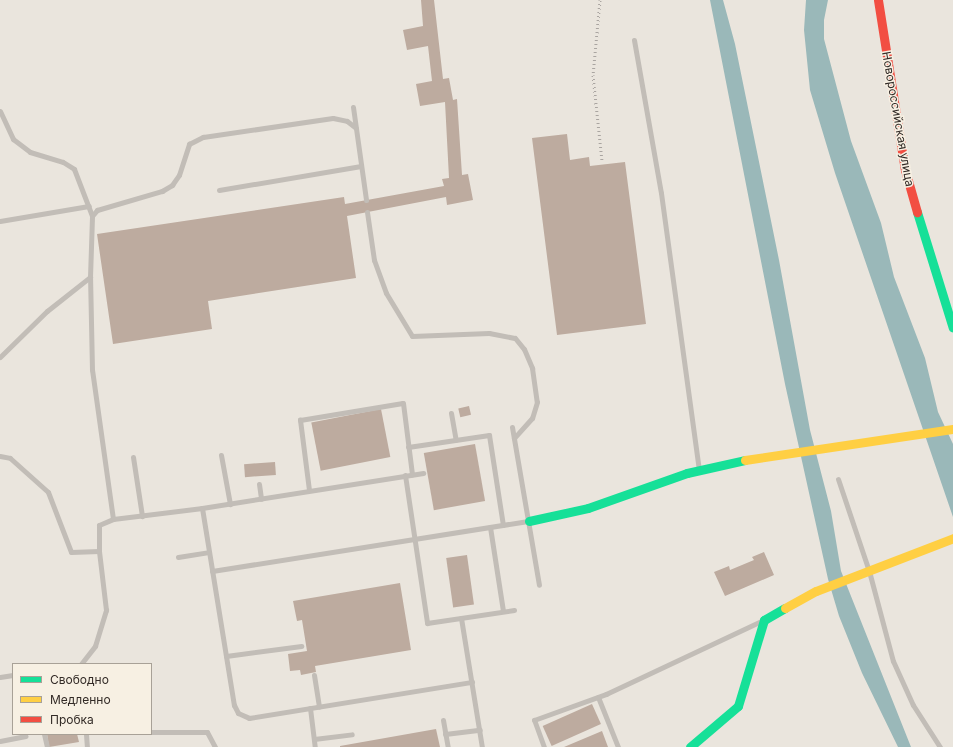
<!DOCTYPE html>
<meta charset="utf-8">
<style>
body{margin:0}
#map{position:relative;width:953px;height:747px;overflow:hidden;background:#eae5dd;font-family:Inter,sans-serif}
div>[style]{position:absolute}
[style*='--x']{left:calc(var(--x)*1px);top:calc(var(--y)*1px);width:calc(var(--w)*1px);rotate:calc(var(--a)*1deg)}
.water>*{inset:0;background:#9ab8b9}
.building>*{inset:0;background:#bdab9f;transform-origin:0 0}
.lane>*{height:5px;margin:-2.5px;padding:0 2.5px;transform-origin:2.5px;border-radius:2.5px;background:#c2bdb7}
.fast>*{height:9px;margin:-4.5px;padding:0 4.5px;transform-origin:4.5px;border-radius:4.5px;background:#16e098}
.slow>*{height:9px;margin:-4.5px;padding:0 4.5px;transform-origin:4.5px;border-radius:4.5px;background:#ffcf43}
.jam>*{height:9px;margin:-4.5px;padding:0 4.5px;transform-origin:4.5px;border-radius:4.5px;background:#f24e42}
.rail>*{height:3px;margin-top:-1.5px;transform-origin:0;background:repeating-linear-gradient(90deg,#aaa5a1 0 1px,transparent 0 4px)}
span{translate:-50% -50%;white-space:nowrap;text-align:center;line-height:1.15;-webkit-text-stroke:3px #f7f0e3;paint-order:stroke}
.street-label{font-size:12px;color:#322a26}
.legend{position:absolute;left:12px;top:663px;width:140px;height:72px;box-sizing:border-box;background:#f7f0e3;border:1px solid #a8a197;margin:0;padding:5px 7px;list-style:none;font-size:12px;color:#322a26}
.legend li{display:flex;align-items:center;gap:8px;height:20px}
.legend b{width:20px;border:1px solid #a8a197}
</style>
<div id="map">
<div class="water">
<i style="clip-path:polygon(710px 0,723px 0,735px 44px,779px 260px,810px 430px,831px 511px,841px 571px,911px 747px,898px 747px,862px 673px,839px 616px,828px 579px,785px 384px)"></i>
<i style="clip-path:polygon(806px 0,828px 0,824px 20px,824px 39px,851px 141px,881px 223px,894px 277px,925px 358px,938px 412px,953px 444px,953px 517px,835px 173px,810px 90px,804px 30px)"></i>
</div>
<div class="building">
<i style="clip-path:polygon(421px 0,434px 0,443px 79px,449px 78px,453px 100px,457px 99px,462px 175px,468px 174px,473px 200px,447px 205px,446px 197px,347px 216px,356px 278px,208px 301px,212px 329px,113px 344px,97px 234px,344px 197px,345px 204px,444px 186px,442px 179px,449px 178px,445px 102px,420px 106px,416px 84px,432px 81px,428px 46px,407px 50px,403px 30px,423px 26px)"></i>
<i style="clip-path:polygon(567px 134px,570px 160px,589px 157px,590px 166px,625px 162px,646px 324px,557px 335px,532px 138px)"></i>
<i style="left:469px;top:406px;width:9px;height:11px;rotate:77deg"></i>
<i style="left:381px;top:409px;width:49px;height:71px;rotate:79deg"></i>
<i style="left:475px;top:444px;width:58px;height:52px;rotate:80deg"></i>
<i style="left:275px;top:462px;width:13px;height:31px;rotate:86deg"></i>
<i style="clip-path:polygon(764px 552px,774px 575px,725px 596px,714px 572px,729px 566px,730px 570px,754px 560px,752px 557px)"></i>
<i style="left:467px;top:555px;width:50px;height:21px;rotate:82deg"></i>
<i style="clip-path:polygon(400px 583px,411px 650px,315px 666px,316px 672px,301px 675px,300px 670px,290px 671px,288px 654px,307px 651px,302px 620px,297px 621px,293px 601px)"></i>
<i style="left:592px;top:704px;width:22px;height:54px;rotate:66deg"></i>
<i style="clip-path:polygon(436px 729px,440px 747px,340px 747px,340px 746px)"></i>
<i style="clip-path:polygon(602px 731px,608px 747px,564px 747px)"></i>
<i style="clip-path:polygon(47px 734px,77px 734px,79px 742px,49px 747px)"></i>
</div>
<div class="lane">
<i style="--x:634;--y:40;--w:155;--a:80"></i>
<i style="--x:661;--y:193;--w:280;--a:82.2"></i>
<i style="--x:353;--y:107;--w:94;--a:82"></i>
<i style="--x:0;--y:111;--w:31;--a:65"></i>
<i style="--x:13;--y:139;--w:21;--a:37"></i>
<i style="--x:30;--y:152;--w:34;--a:17"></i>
<i style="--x:63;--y:162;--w:13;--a:32"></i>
<i style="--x:74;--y:169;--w:50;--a:69"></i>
<i style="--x:219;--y:190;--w:144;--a:-9.6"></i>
<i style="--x:367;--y:212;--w:49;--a:81.7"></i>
<i style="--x:374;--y:260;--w:35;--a:70"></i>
<i style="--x:386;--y:293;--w:50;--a:58.8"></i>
<i style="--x:412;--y:336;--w:77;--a:-2.2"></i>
<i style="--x:489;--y:333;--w:26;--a:11"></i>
<i style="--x:515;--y:338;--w:14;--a:51"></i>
<i style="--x:524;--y:349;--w:21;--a:67"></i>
<i style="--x:532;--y:368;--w:34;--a:82"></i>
<i style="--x:537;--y:402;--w:17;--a:107"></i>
<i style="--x:532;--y:418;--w:27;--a:132"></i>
<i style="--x:0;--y:221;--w:90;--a:-9.6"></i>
<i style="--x:0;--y:357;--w:66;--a:-44.4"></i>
<i style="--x:47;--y:311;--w:55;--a:-38.3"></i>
<i style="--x:451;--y:413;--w:27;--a:80"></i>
<i style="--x:512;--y:427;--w:160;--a:80.3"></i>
<i style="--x:408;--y:447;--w:82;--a:-8.4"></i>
<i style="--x:489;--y:435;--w:91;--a:81.2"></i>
<i style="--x:221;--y:455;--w:50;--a:79.6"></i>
<i style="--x:0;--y:456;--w:10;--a:11"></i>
<i style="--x:10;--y:458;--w:51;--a:41.8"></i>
<i style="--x:48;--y:492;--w:64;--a:69"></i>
<i style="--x:71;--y:552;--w:28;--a:-2"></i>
<i style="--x:133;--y:457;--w:60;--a:81.3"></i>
<i style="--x:405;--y:475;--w:150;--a:81.5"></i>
<i style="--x:427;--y:623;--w:88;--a:-8.5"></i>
<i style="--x:838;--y:479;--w:97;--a:71.4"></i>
<i style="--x:869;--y:571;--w:93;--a:75.1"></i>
<i style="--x:893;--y:661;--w:48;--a:65.6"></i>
<i style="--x:913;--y:705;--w:50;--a:57.3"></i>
<i style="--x:259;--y:484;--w:15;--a:82"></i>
<i style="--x:309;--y:490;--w:71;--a:-97.3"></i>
<i style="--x:300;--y:420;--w:104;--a:-9.4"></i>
<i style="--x:403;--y:403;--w:72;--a:82.8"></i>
<i style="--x:202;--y:508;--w:200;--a:80.8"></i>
<i style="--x:234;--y:705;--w:9;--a:63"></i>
<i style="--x:238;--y:713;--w:12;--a:24"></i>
<i style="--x:249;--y:718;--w:226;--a:-9.2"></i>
<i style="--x:113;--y:519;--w:150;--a:-98"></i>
<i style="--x:92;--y:370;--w:93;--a:-91.2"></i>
<i style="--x:90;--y:277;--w:61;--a:-88.1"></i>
<i style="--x:92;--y:216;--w:8;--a:-50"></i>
<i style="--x:97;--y:210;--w:68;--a:-16.3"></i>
<i style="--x:162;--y:191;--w:12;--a:-31"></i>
<i style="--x:172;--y:185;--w:12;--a:-55"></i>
<i style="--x:179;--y:175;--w:33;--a:-72"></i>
<i style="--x:189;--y:144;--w:16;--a:-27"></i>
<i style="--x:203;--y:137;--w:131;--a:-8.3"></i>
<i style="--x:333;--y:118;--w:14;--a:12"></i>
<i style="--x:347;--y:121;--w:11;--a:38"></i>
<i style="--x:490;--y:527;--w:85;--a:81.2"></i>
<i style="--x:178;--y:557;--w:31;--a:-9"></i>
<i style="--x:212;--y:571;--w:320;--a:-9"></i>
<i style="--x:461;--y:618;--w:131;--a:80.8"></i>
<i style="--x:226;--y:656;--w:76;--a:-7.6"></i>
<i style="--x:81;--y:664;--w:23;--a:-52"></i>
<i style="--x:95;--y:646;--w:38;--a:-73"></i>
<i style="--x:106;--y:610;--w:59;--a:-96.8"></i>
<i style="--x:99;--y:551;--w:26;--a:-90"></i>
<i style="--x:99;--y:525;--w:15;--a:-23"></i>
<i style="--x:113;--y:519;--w:90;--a:-7"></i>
<i style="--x:202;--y:508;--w:224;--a:-9"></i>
<i style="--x:314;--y:675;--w:32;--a:81"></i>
<i style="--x:0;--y:677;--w:13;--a:-9"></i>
<i style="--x:598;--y:697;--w:54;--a:68.2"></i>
<i style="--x:310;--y:708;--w:39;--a:83"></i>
<i style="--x:443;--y:720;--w:27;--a:80"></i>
<i style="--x:151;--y:732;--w:56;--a:0"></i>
<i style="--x:207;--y:732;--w:17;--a:62"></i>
<i style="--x:44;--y:734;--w:13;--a:77"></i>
<i style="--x:86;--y:734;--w:13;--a:86"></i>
<i style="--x:445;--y:734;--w:35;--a:-7"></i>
<i style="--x:314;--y:739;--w:38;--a:-7"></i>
<i style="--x:0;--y:741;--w:26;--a:-11"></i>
<i style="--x:544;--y:747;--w:29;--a:-110"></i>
<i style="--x:534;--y:720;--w:77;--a:-19.9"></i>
<i style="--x:606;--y:694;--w:171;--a:-25.2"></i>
</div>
<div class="fast">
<i style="--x:917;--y:212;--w:121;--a:72.8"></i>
<i style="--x:529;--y:521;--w:60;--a:-12.4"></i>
<i style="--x:588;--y:508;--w:105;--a:-19.5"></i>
<i style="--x:687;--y:473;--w:59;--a:-12.6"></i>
<i style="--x:690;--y:747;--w:63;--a:-40.5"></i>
<i style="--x:738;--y:706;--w:90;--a:-73.2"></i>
<i style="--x:764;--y:620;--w:24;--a:-30"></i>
</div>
<div class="slow">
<i style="--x:745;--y:460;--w:210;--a:-8.5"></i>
<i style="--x:785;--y:608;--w:35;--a:-29"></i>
<i style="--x:816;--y:591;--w:147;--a:-21.1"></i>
</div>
<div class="jam">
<i style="--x:878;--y:0;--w:172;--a:81"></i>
<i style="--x:905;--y:170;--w:44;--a:74.1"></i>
</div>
<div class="rail">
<i style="--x:600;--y:0;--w:75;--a:95.3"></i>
<i style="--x:593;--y:75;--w:85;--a:84"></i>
</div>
<div class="street-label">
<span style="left:898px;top:119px;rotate:80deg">Новороссийская улица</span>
</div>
<ul class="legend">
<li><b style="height:5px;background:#16e098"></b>Свободно</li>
<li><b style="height:5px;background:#ffcf43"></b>Медленно</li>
<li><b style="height:5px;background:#f24e42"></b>Пробка</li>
</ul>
</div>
